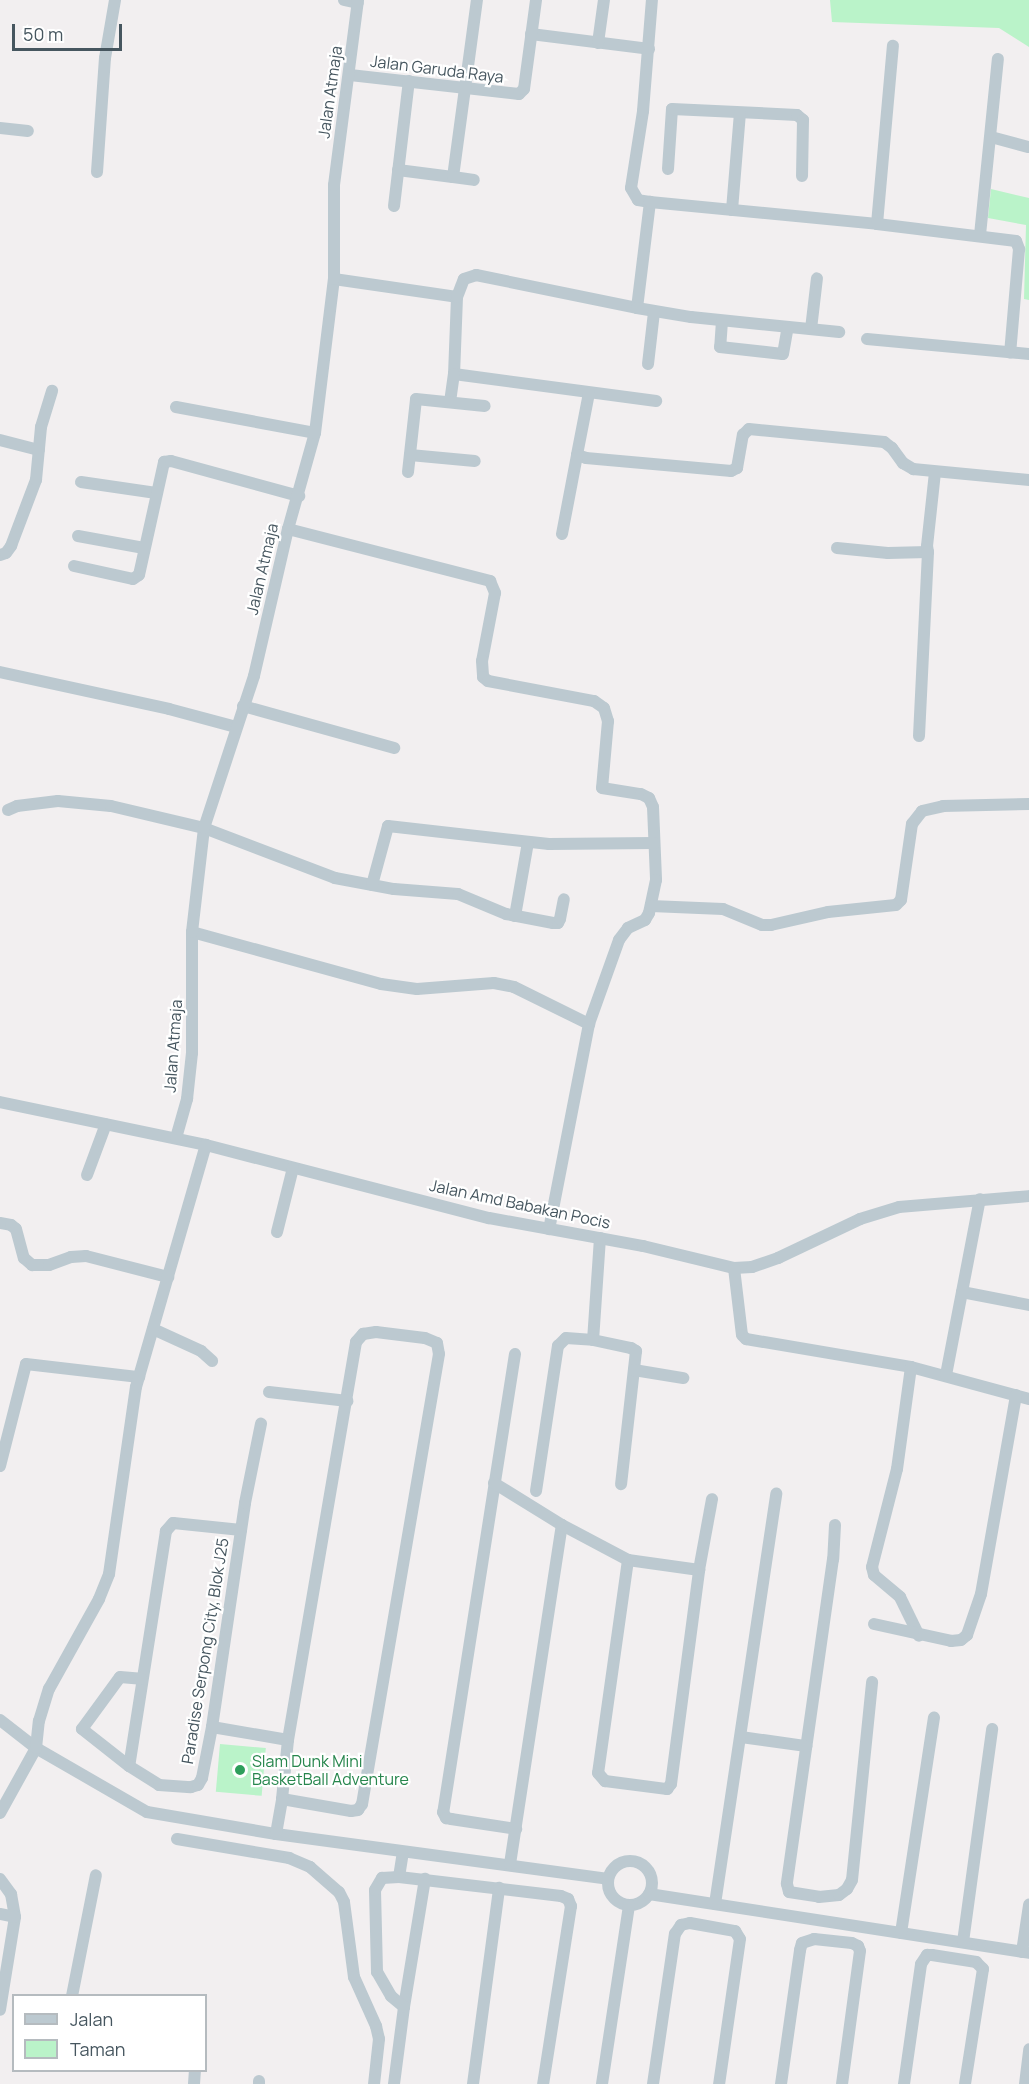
<!DOCTYPE html>
<style>
body{margin:0}
#map{position:relative;width:1029px;height:2084px;overflow:hidden;background:#f2eff0;font-family:Manrope,sans-serif}
div>[style]{position:absolute}
[style*='--x']{left:calc(var(--x)*1px);top:calc(var(--y)*1px);width:calc(var(--w)*1px);rotate:calc(var(--a)*1deg)}
.green>*{inset:0;background:#baf3c9;transform-origin:0 0}
.minor>*{height:12px;margin:-6px;padding:0 6px;transform-origin:6px;border-radius:6px;background:#bcc9d0}
.minor>.ring{margin:-6px;padding:0;box-sizing:content-box;background:none;border:12px solid #bcc9d0;border-radius:50%}
.dots>*{width:16px;height:16px;translate:-50% -50%;box-sizing:border-box;border:3px solid #fff;border-radius:50%}
span{translate:-50% -50%;white-space:nowrap;text-align:center;line-height:1.15;-webkit-text-stroke:4.5px #fff;paint-order:stroke}
.street-label{font-size:16px;color:#46565f}
.leisure-label{font-size:16px;color:#27864d}
.left{translate:0 -50%;text-align:left}
.legend{position:absolute;left:12px;top:1994px;width:195px;height:78px;box-sizing:border-box;background:#fff;border:2px solid #b5bbbf;margin:0;padding:8px 10px;list-style:none;font-size:18px;color:#46565f}
.legend li{display:flex;align-items:center;gap:12px;height:30px}
.legend b{width:30px;border:2px solid #b5bbbf}
.scale{position:absolute;left:12px;top:24px;width:110px;height:27px;box-sizing:border-box;border:3px solid #46565f;border-top:0;padding-left:8px;font-size:18px;line-height:21px;white-space:nowrap;color:#46565f;-webkit-text-stroke:4px #fff;paint-order:stroke}
</style>
<div id="map">
<div class="green">
<i style="clip-path:polygon(830px 0,1029px 0,1029px 47px,999px 28px,832px 22px)"></i>
<i style="clip-path:polygon(991px 189px,1029px 198px,1029px 300px,1024px 299px,1026px 225px,988px 218px)"></i>
<i style="left:220px;top:1744px;width:46px;height:48px;rotate:5deg"></i>
</div>
<div class="minor">
<i style="--x:344;--y:0;--w:14;--a:12"></i>
<i style="--x:531;--y:34;--w:119;--a:7.2"></i>
<i style="--x:598;--y:43;--w:43;--a:-82.1"></i>
<i style="--x:350;--y:75;--w:170;--a:6.4"></i>
<i style="--x:519;--y:94;--w:7;--a:-45"></i>
<i style="--x:524;--y:89;--w:90;--a:-82.3"></i>
<i style="--x:0;--y:128;--w:28;--a:6"></i>
<i style="--x:991;--y:137;--w:39;--a:15"></i>
<i style="--x:668;--y:169;--w:60;--a:-86.2"></i>
<i style="--x:672;--y:109;--w:125;--a:2.7"></i>
<i style="--x:797;--y:115;--w:8;--a:40"></i>
<i style="--x:803;--y:120;--w:56;--a:91"></i>
<i style="--x:398;--y:170;--w:55;--a:7.3"></i>
<i style="--x:453;--y:177;--w:179;--a:-82.3"></i>
<i style="--x:97;--y:172;--w:114;--a:-86"></i>
<i style="--x:105;--y:58;--w:59;--a:-80.2"></i>
<i style="--x:453;--y:177;--w:21;--a:8"></i>
<i style="--x:650;--y:202;--w:12;--a:-171"></i>
<i style="--x:638;--y:200;--w:14;--a:-120"></i>
<i style="--x:631;--y:188;--w:78;--a:-81.1"></i>
<i style="--x:643;--y:111;--w:111;--a:-85.4"></i>
<i style="--x:394;--y:206;--w:126;--a:-83.2"></i>
<i style="--x:732;--y:210;--w:97;--a:-85.3"></i>
<i style="--x:877;--y:224;--w:179;--a:-84.9"></i>
<i style="--x:980;--y:235;--w:177;--a:-84.2"></i>
<i style="--x:334;--y:279;--w:124;--a:8.3"></i>
<i style="--x:457;--y:297;--w:77;--a:92.2"></i>
<i style="--x:454;--y:374;--w:204;--a:7.6"></i>
<i style="--x:457;--y:297;--w:19;--a:-69"></i>
<i style="--x:464;--y:279;--w:13;--a:-18"></i>
<i style="--x:476;--y:275;--w:164;--a:11.6"></i>
<i style="--x:637;--y:308;--w:107;--a:-83"></i>
<i style="--x:650;--y:202;--w:228;--a:5.5"></i>
<i style="--x:877;--y:224;--w:140;--a:7"></i>
<i style="--x:1016;--y:241;--w:9;--a:69"></i>
<i style="--x:1019;--y:249;--w:104;--a:94.9"></i>
<i style="--x:637;--y:308;--w:55;--a:9.5"></i>
<i style="--x:691;--y:317;--w:149;--a:5.8"></i>
<i style="--x:722;--y:321;--w:26;--a:94"></i>
<i style="--x:720;--y:347;--w:63;--a:6.3"></i>
<i style="--x:783;--y:354;--w:27;--a:-80"></i>
<i style="--x:811;--y:329;--w:51;--a:-83.3"></i>
<i style="--x:867;--y:339;--w:163;--a:5.3"></i>
<i style="--x:648;--y:364;--w:52;--a:-83.4"></i>
<i style="--x:589;--y:393;--w:63;--a:101"></i>
<i style="--x:577;--y:455;--w:9;--a:18"></i>
<i style="--x:586;--y:458;--w:146;--a:5.1"></i>
<i style="--x:731;--y:471;--w:7;--a:-27"></i>
<i style="--x:737;--y:468;--w:34;--a:-80"></i>
<i style="--x:743;--y:435;--w:8;--a:-45"></i>
<i style="--x:749;--y:429;--w:136;--a:5.5"></i>
<i style="--x:884;--y:442;--w:10;--a:37"></i>
<i style="--x:892;--y:448;--w:19;--a:54"></i>
<i style="--x:903;--y:463;--w:12;--a:31"></i>
<i style="--x:913;--y:469;--w:117;--a:5.4"></i>
<i style="--x:450;--y:402;--w:28;--a:-82"></i>
<i style="--x:176;--y:407;--w:141;--a:10.6"></i>
<i style="--x:0;--y:440;--w:40;--a:14.4"></i>
<i style="--x:410;--y:455;--w:65;--a:5.3"></i>
<i style="--x:408;--y:472;--w:73;--a:-83.7"></i>
<i style="--x:416;--y:399;--w:69;--a:5.8"></i>
<i style="--x:81;--y:482;--w:76;--a:8.3"></i>
<i style="--x:288;--y:529;--w:209;--a:14.4"></i>
<i style="--x:490;--y:581;--w:13;--a:67"></i>
<i style="--x:495;--y:593;--w:69;--a:100.8"></i>
<i style="--x:482;--y:661;--w:16;--a:86"></i>
<i style="--x:483;--y:677;--w:6;--a:39"></i>
<i style="--x:488;--y:681;--w:108;--a:10.7"></i>
<i style="--x:594;--y:701;--w:12;--a:35"></i>
<i style="--x:604;--y:708;--w:14;--a:73"></i>
<i style="--x:608;--y:721;--w:67;--a:95.1"></i>
<i style="--x:602;--y:788;--w:39;--a:9"></i>
<i style="--x:641;--y:794;--w:9;--a:27"></i>
<i style="--x:649;--y:798;--w:10;--a:66"></i>
<i style="--x:653;--y:807;--w:73;--a:87.6"></i>
<i style="--x:656;--y:880;--w:34;--a:102"></i>
<i style="--x:649;--y:913;--w:8;--a:120"></i>
<i style="--x:645;--y:920;--w:19;--a:155"></i>
<i style="--x:628;--y:928;--w:15;--a:127"></i>
<i style="--x:619;--y:940;--w:89;--a:109.7"></i>
<i style="--x:589;--y:1024;--w:209;--a:101"></i>
<i style="--x:562;--y:534;--w:80;--a:-79.2"></i>
<i style="--x:78;--y:536;--w:67;--a:10.3"></i>
<i style="--x:837;--y:548;--w:51;--a:5.6"></i>
<i style="--x:888;--y:553;--w:40;--a:-1.4"></i>
<i style="--x:928;--y:552;--w:6;--a:-99"></i>
<i style="--x:927;--y:546;--w:74;--a:-83.8"></i>
<i style="--x:0;--y:555;--w:6;--a:-18"></i>
<i style="--x:6;--y:553;--w:9;--a:-54"></i>
<i style="--x:11;--y:546;--w:71;--a:-69.3"></i>
<i style="--x:36;--y:480;--w:53;--a:-84.6"></i>
<i style="--x:41;--y:427;--w:38;--a:-73"></i>
<i style="--x:74;--y:566;--w:60;--a:12.4"></i>
<i style="--x:133;--y:579;--w:7;--a:-34"></i>
<i style="--x:139;--y:575;--w:116;--a:-77.5"></i>
<i style="--x:164;--y:462;--w:7;--a:-8"></i>
<i style="--x:171;--y:461;--w:133;--a:15.3"></i>
<i style="--x:0;--y:672;--w:173;--a:12.3"></i>
<i style="--x:169;--y:709;--w:69;--a:15"></i>
<i style="--x:243;--y:706;--w:157;--a:15.5"></i>
<i style="--x:919;--y:736;--w:184;--a:-87.2"></i>
<i style="--x:8;--y:810;--w:10;--a:-24"></i>
<i style="--x:17;--y:806;--w:41;--a:-7"></i>
<i style="--x:58;--y:801;--w:53;--a:5.4"></i>
<i style="--x:111;--y:806;--w:96;--a:13.3"></i>
<i style="--x:204;--y:828;--w:140;--a:20.9"></i>
<i style="--x:335;--y:878;--w:60;--a:10.6"></i>
<i style="--x:394;--y:889;--w:64;--a:4.5"></i>
<i style="--x:458;--y:894;--w:52;--a:22.6"></i>
<i style="--x:506;--y:914;--w:48;--a:10.8"></i>
<i style="--x:553;--y:923;--w:5;--a:0"></i>
<i style="--x:558;--y:923;--w:4;--a:-63"></i>
<i style="--x:560;--y:919;--w:20;--a:-79"></i>
<i style="--x:372;--y:885;--w:61;--a:-74.8"></i>
<i style="--x:388;--y:826;--w:162;--a:6.4"></i>
<i style="--x:549;--y:844;--w:105;--a:-0.5"></i>
<i style="--x:651;--y:906;--w:72;--a:2.4"></i>
<i style="--x:723;--y:909;--w:42;--a:22.3"></i>
<i style="--x:762;--y:925;--w:9;--a:0"></i>
<i style="--x:771;--y:925;--w:58;--a:-12.8"></i>
<i style="--x:828;--y:912;--w:68;--a:-5.9"></i>
<i style="--x:896;--y:905;--w:7;--a:-45"></i>
<i style="--x:901;--y:900;--w:77;--a:-81.8"></i>
<i style="--x:912;--y:824;--w:16;--a:-52"></i>
<i style="--x:922;--y:811;--w:22;--a:-13"></i>
<i style="--x:943;--y:806;--w:86;--a:-1.3"></i>
<i style="--x:515;--y:916;--w:75;--a:-80"></i>
<i style="--x:192;--y:932;--w:196;--a:15.4"></i>
<i style="--x:381;--y:984;--w:36;--a:8"></i>
<i style="--x:417;--y:989;--w:77;--a:-4.5"></i>
<i style="--x:494;--y:983;--w:20;--a:11"></i>
<i style="--x:514;--y:987;--w:84;--a:26.3"></i>
<i style="--x:0;--y:1102;--w:210;--a:11.8"></i>
<i style="--x:206;--y:1145;--w:292;--a:14.5"></i>
<i style="--x:489;--y:1218;--w:157;--a:10.3"></i>
<i style="--x:643;--y:1246;--w:94;--a:13.6"></i>
<i style="--x:734;--y:1268;--w:18;--a:-3"></i>
<i style="--x:752;--y:1267;--w:28;--a:-19"></i>
<i style="--x:778;--y:1258;--w:91;--a:-25.4"></i>
<i style="--x:860;--y:1219;--w:41;--a:-17.1"></i>
<i style="--x:899;--y:1207;--w:130;--a:-4.8"></i>
<i style="--x:176;--y:1138;--w:41;--a:-74.2"></i>
<i style="--x:187;--y:1099;--w:46;--a:-83.8"></i>
<i style="--x:192;--y:1053;--w:121;--a:-90"></i>
<i style="--x:192;--y:932;--w:105;--a:-83.4"></i>
<i style="--x:204;--y:828;--w:160;--a:-71.8"></i>
<i style="--x:254;--y:676;--w:151;--a:-77"></i>
<i style="--x:288;--y:529;--w:100;--a:-74.3"></i>
<i style="--x:315;--y:433;--w:155;--a:-83"></i>
<i style="--x:334;--y:279;--w:94;--a:-90"></i>
<i style="--x:334;--y:185;--w:187;--a:-82.6"></i>
<i style="--x:87;--y:1175;--w:54;--a:-69.6"></i>
<i style="--x:0;--y:1223;--w:11;--a:10"></i>
<i style="--x:11;--y:1225;--w:6;--a:39"></i>
<i style="--x:16;--y:1229;--w:30;--a:75"></i>
<i style="--x:24;--y:1258;--w:11;--a:41"></i>
<i style="--x:32;--y:1265;--w:17;--a:0"></i>
<i style="--x:49;--y:1265;--w:23;--a:-20"></i>
<i style="--x:71;--y:1257;--w:15;--a:-4"></i>
<i style="--x:86;--y:1256;--w:85;--a:14.4"></i>
<i style="--x:277;--y:1232;--w:66;--a:-76"></i>
<i style="--x:600;--y:1238;--w:102;--a:93.9"></i>
<i style="--x:593;--y:1340;--w:39;--a:12"></i>
<i style="--x:631;--y:1348;--w:6;--a:31"></i>
<i style="--x:636;--y:1351;--w:134;--a:96.4"></i>
<i style="--x:734;--y:1268;--w:67;--a:83.2"></i>
<i style="--x:742;--y:1335;--w:6;--a:45"></i>
<i style="--x:746;--y:1339;--w:167;--a:9.6"></i>
<i style="--x:911;--y:1367;--w:122;--a:15.2"></i>
<i style="--x:962;--y:1292;--w:68;--a:11"></i>
<i style="--x:153;--y:1329;--w:53;--a:24.6"></i>
<i style="--x:201;--y:1351;--w:15;--a:42"></i>
<i style="--x:376;--y:1332;--w:49;--a:7"></i>
<i style="--x:425;--y:1338;--w:13;--a:23"></i>
<i style="--x:437;--y:1343;--w:11;--a:80"></i>
<i style="--x:439;--y:1354;--w:457;--a:99.7"></i>
<i style="--x:362;--y:1804;--w:7;--a:124"></i>
<i style="--x:358;--y:1810;--w:7;--a:172"></i>
<i style="--x:351;--y:1811;--w:70;--a:-170.1"></i>
<i style="--x:282;--y:1799;--w:59;--a:-84.2"></i>
<i style="--x:288;--y:1740;--w:404;--a:-80.3"></i>
<i style="--x:356;--y:1342;--w:11;--a:-49"></i>
<i style="--x:363;--y:1334;--w:13;--a:-9"></i>
<i style="--x:515;--y:1354;--w:464;--a:98.9"></i>
<i style="--x:443;--y:1812;--w:7;--a:63"></i>
<i style="--x:446;--y:1818;--w:5;--a:11"></i>
<i style="--x:451;--y:1819;--w:66;--a:8.7"></i>
<i style="--x:911;--y:1367;--w:103;--a:97.8"></i>
<i style="--x:897;--y:1469;--w:101;--a:104.3"></i>
<i style="--x:872;--y:1567;--w:8;--a:76"></i>
<i style="--x:874;--y:1575;--w:34;--a:40"></i>
<i style="--x:900;--y:1597;--w:43;--a:64"></i>
<i style="--x:634;--y:1370;--w:50;--a:9.3"></i>
<i style="--x:946;--y:1375;--w:179;--a:-79.1"></i>
<i style="--x:269;--y:1392;--w:79;--a:6.6"></i>
<i style="--x:0;--y:1466;--w:105;--a:-75.7"></i>
<i style="--x:26;--y:1364;--w:114;--a:6.6"></i>
<i style="--x:494;--y:1483;--w:80;--a:31.7"></i>
<i style="--x:536;--y:1491;--w:147;--a:-81.4"></i>
<i style="--x:558;--y:1346;--w:11;--a:-45"></i>
<i style="--x:566;--y:1338;--w:27;--a:4"></i>
<i style="--x:835;--y:1525;--w:34;--a:93"></i>
<i style="--x:833;--y:1559;--w:328;--a:98.1"></i>
<i style="--x:787;--y:1884;--w:8;--a:76"></i>
<i style="--x:789;--y:1892;--w:30;--a:9"></i>
<i style="--x:819;--y:1897;--w:20;--a:-6"></i>
<i style="--x:839;--y:1895;--w:10;--a:-37"></i>
<i style="--x:847;--y:1889;--w:10;--a:-61"></i>
<i style="--x:852;--y:1880;--w:199;--a:-84.2"></i>
<i style="--x:241;--y:1530;--w:68;--a:-174.1"></i>
<i style="--x:173;--y:1523;--w:11;--a:131"></i>
<i style="--x:166;--y:1531;--w:238;--a:98.9"></i>
<i style="--x:129;--y:1766;--w:36;--a:32"></i>
<i style="--x:159;--y:1785;--w:32;--a:4"></i>
<i style="--x:191;--y:1787;--w:7;--a:-16"></i>
<i style="--x:198;--y:1785;--w:8;--a:-60"></i>
<i style="--x:202;--y:1778;--w:52;--a:-78.9"></i>
<i style="--x:212;--y:1727;--w:226;--a:-81.6"></i>
<i style="--x:245;--y:1503;--w:81;--a:-78.6"></i>
<i style="--x:628;--y:1560;--w:215;--a:98"></i>
<i style="--x:598;--y:1773;--w:11;--a:49"></i>
<i style="--x:605;--y:1781;--w:63;--a:7.4"></i>
<i style="--x:667;--y:1789;--w:6;--a:-51"></i>
<i style="--x:671;--y:1784;--w:216;--a:-82.5"></i>
<i style="--x:699;--y:1570;--w:72;--a:-79.6"></i>
<i style="--x:874;--y:1624;--w:79;--a:12.4"></i>
<i style="--x:951;--y:1641;--w:10;--a:-6"></i>
<i style="--x:961;--y:1640;--w:8;--a:-40"></i>
<i style="--x:967;--y:1635;--w:43;--a:-71.1"></i>
<i style="--x:981;--y:1594;--w:202;--a:-80"></i>
<i style="--x:0;--y:1720;--w:46;--a:37.9"></i>
<i style="--x:36;--y:1748;--w:128;--a:30"></i>
<i style="--x:147;--y:1812;--w:131;--a:9.7"></i>
<i style="--x:276;--y:1834;--w:335;--a:7.7"></i>
<i style="--x:212;--y:1727;--w:77;--a:9.7"></i>
<i style="--x:741;--y:1737;--w:66;--a:7.9"></i>
<i style="--x:129;--y:1766;--w:60;--a:-141.8"></i>
<i style="--x:82;--y:1729;--w:64;--a:-53.8"></i>
<i style="--x:120;--y:1677;--w:21;--a:5"></i>
<i style="--x:0;--y:1813;--w:74;--a:-61"></i>
<i style="--x:36;--y:1748;--w:27;--a:-84"></i>
<i style="--x:39;--y:1721;--w:34;--a:-73"></i>
<i style="--x:49;--y:1689;--w:103;--a:-60.9"></i>
<i style="--x:99;--y:1599;--w:27;--a:-68"></i>
<i style="--x:109;--y:1574;--w:189;--a:-81.8"></i>
<i style="--x:136;--y:1387;--w:252;--a:-73.9"></i>
<i style="--x:276;--y:1834;--w:36;--a:-80"></i>
<i style="--x:177;--y:1839;--w:114;--a:9.6"></i>
<i style="--x:289;--y:1858;--w:23;--a:23"></i>
<i style="--x:310;--y:1867;--w:38;--a:41"></i>
<i style="--x:339;--y:1892;--w:11;--a:63"></i>
<i style="--x:344;--y:1902;--w:76;--a:82.4"></i>
<i style="--x:354;--y:1977;--w:54;--a:65.8"></i>
<i style="--x:376;--y:2026;--w:13;--a:77"></i>
<i style="--x:379;--y:2039;--w:45;--a:96.3"></i>
<i class="ring" style="left:608px;top:1861px;width:32px;height:32px"></i>
<i style="--x:510;--y:1864;--w:343;--a:-81.3"></i>
<i style="--x:562;--y:1525;--w:75;--a:27.9"></i>
<i style="--x:628;--y:1560;--w:72;--a:8"></i>
<i style="--x:399;--y:1877;--w:163;--a:6.7"></i>
<i style="--x:561;--y:1896;--w:8;--a:23"></i>
<i style="--x:568;--y:1899;--w:8;--a:67"></i>
<i style="--x:571;--y:1906;--w:180;--a:98.9"></i>
<i style="--x:0;--y:1879;--w:19;--a:54"></i>
<i style="--x:11;--y:1894;--w:23;--a:80"></i>
<i style="--x:15;--y:1917;--w:94;--a:99.2"></i>
<i style="--x:649;--y:1894;--w:385;--a:8.8"></i>
<i style="--x:715;--y:1904;--w:415;--a:-81.5"></i>
<i style="--x:0;--y:1914;--w:15;--a:11"></i>
<i style="--x:901;--y:1933;--w:218;--a:-81.3"></i>
<i style="--x:963;--y:1942;--w:215;--a:-82.2"></i>
<i style="--x:1022;--y:1952;--w:48;--a:-81.5"></i>
<i style="--x:72;--y:1996;--w:123;--a:-78.8"></i>
<i style="--x:404;--y:2007;--w:130;--a:-80.7"></i>
<i style="--x:194;--y:2084;--w:14;--a:-86"></i>
<i style="--x:259;--y:2084;--w:3;--a:-90"></i>
<i style="--x:394;--y:2084;--w:78;--a:-82.6"></i>
<i style="--x:404;--y:2007;--w:17;--a:-140"></i>
<i style="--x:391;--y:1996;--w:28;--a:-120"></i>
<i style="--x:377;--y:1972;--w:82;--a:-91.4"></i>
<i style="--x:375;--y:1890;--w:14;--a:-60"></i>
<i style="--x:382;--y:1878;--w:17;--a:-3"></i>
<i style="--x:399;--y:1877;--w:25;--a:-81"></i>
<i style="--x:473;--y:2084;--w:198;--a:-82.4"></i>
<i style="--x:602;--y:2084;--w:181;--a:-81.4"></i>
<i style="--x:653;--y:2084;--w:152;--a:-81.7"></i>
<i style="--x:675;--y:1934;--w:11;--a:-56"></i>
<i style="--x:681;--y:1925;--w:9;--a:-13"></i>
<i style="--x:690;--y:1923;--w:46;--a:10.1"></i>
<i style="--x:735;--y:1931;--w:9;--a:58"></i>
<i style="--x:740;--y:1939;--w:147;--a:98.2"></i>
<i style="--x:781;--y:2084;--w:135;--a:-81.9"></i>
<i style="--x:800;--y:1950;--w:7;--a:-74"></i>
<i style="--x:802;--y:1943;--w:13;--a:-18"></i>
<i style="--x:814;--y:1939;--w:38;--a:6"></i>
<i style="--x:852;--y:1943;--w:7;--a:27"></i>
<i style="--x:858;--y:1946;--w:5;--a:68"></i>
<i style="--x:860;--y:1951;--w:134;--a:97.7"></i>
<i style="--x:904;--y:2084;--w:121;--a:-81.9"></i>
<i style="--x:921;--y:1964;--w:11;--a:-56"></i>
<i style="--x:927;--y:1955;--w:5;--a:0"></i>
<i style="--x:932;--y:1955;--w:45;--a:9"></i>
<i style="--x:976;--y:1962;--w:10;--a:45"></i>
<i style="--x:983;--y:1969;--w:116;--a:98.9"></i>
<i style="--x:1025;--y:2084;--w:35;--a:-83"></i>
</div>
<div class="dots">
<i style="left:240px;top:1770px;background:#2e9e5b"></i>
</div>
<div class="street-label">
<span style="left:437px;top:69px;rotate:7deg">Jalan Garuda Raya</span>
<span style="left:330px;top:92px;rotate:-82deg">Jalan Atmaja</span>
<span style="left:262px;top:569px;rotate:-77deg">Jalan Atmaja</span>
<span style="left:173px;top:1046px;rotate:-86deg">Jalan Atmaja</span>
<span style="left:520px;top:1204px;rotate:12deg">Jalan Amd Babakan Pocis</span>
<span style="left:205px;top:1651px;rotate:-81deg">Paradise Serpong City, Blok J25</span>
</div>
<div class="leisure-label">
<span class="left" style="left:252px;top:1770px">Slam Dunk Mini<br>BasketBall Adventure</span>
</div>
<ul class="legend">
<li><b style="height:8px;background:#bcc9d0"></b>Jalan</li>
<li><b style="height:16px;background:#baf3c9"></b>Taman</li>
</ul>
<div class="scale">50 m</div>
</div>
